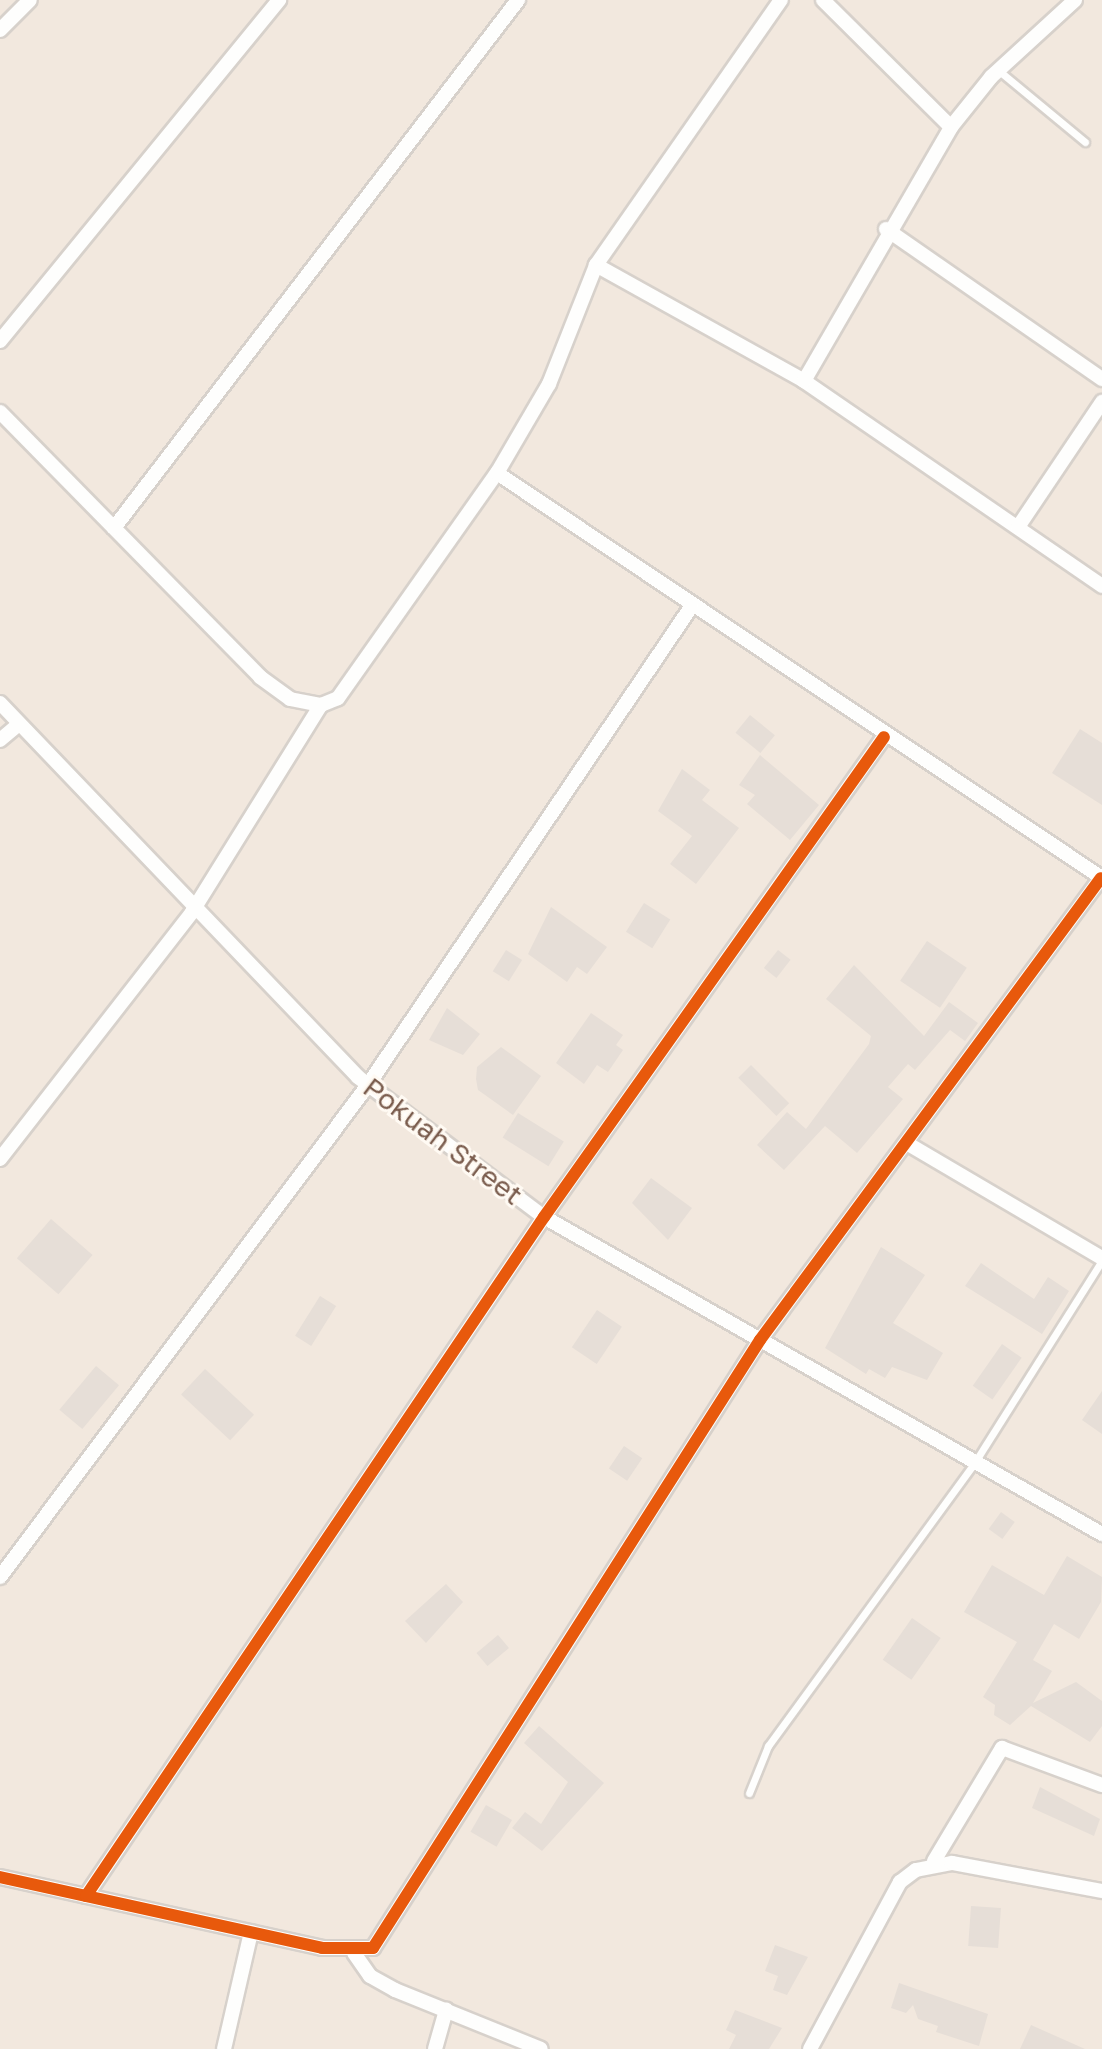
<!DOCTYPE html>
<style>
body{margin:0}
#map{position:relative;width:1102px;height:2049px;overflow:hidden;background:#f9f5f0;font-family:"Golos Text",sans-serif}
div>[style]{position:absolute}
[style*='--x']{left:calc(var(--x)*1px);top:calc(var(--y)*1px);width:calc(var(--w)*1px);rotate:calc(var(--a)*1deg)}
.residential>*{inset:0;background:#f2e8de;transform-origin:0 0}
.building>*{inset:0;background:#e6ded7;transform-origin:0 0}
.roads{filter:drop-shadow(2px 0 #d7d1cb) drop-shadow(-2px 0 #d7d1cb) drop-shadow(0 2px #d7d1cb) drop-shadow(0 -2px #d7d1cb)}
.service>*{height:7px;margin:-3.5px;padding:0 3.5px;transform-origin:3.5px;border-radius:3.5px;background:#fefefd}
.minor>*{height:14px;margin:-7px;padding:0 7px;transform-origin:7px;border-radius:7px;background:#fefefd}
.cycleway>*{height:12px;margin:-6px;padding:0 6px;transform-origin:6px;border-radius:6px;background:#e8590c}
span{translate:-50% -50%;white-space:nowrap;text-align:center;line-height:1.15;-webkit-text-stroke:6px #fffaf3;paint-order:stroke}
.street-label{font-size:28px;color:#7a5c4d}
</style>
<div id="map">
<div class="residential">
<i style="left:0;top:0;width:1102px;height:2049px"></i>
</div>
<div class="building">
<i style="left:750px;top:715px;width:32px;height:23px;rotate:39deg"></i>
<i style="clip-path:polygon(1080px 729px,1102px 743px,1102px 805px,1052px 773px)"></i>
<i style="clip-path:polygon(760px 755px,819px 805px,790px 840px,747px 804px,755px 795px,739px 785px)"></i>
<i style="clip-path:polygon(682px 769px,710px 790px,702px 800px,739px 828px,696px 884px,670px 864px,692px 836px,658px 811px)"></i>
<i style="left:644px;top:903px;width:31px;height:34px;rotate:32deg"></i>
<i style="clip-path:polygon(551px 907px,607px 947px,587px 974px,577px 967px,567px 982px,528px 954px)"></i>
<i style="left:927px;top:941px;width:48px;height:48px;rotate:34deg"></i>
<i style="left:506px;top:950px;width:19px;height:25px;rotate:32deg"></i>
<i style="left:778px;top:950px;width:16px;height:23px;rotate:38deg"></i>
<i style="clip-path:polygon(854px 965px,924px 1036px,949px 1002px,978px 1023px,965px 1041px,950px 1030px,915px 1070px,908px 1064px,888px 1087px,903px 1099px,857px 1153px,825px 1126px,784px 1170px,757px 1145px,787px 1112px,806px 1129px,869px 1044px,871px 1036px,826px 999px)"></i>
<i style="clip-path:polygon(447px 1008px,480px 1034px,463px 1055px,429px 1040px)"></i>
<i style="clip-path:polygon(591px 1013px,623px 1035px,616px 1045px,623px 1050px,608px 1072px,597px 1065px,584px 1084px,556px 1063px)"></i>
<i style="clip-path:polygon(501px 1047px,541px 1076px,513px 1115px,478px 1090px,476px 1079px,477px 1067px)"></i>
<i style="left:751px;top:1065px;width:54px;height:18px;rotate:45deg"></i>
<i style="left:518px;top:1113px;width:54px;height:29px;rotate:32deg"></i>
<i style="clip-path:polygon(651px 1178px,692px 1208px,668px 1240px,632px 1203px)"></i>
<i style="left:51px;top:1219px;width:55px;height:52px;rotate:41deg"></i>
<i style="clip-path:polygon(881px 1247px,925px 1275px,893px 1323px,943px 1353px,927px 1380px,892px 1367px,885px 1378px,869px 1369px,866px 1374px,825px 1348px)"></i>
<i style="clip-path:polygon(981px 1263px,1034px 1299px,1048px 1277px,1069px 1291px,1042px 1334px,965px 1286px)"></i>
<i style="left:320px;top:1296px;width:19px;height:47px;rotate:32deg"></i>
<i style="left:597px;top:1310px;width:30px;height:45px;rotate:34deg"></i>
<i style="left:1002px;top:1344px;width:24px;height:51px;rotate:35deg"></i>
<i style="left:96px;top:1366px;width:30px;height:57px;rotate:40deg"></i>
<i style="left:205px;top:1369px;width:67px;height:35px;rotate:43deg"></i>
<i style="clip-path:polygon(1102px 1391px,1102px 1434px,1082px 1420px)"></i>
<i style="left:624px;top:1446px;width:22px;height:27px;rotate:34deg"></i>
<i style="left:1001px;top:1512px;width:17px;height:21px;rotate:36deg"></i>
<i style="clip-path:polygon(1067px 1556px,1102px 1577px,1101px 1602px,1079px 1639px,1054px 1624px,1033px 1660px,1052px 1671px,1033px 1703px,1076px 1682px,1102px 1701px,1102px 1726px,1090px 1742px,1031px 1706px,1010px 1725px,994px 1715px,995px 1705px,983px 1697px,1017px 1642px,964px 1612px,992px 1565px,1044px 1595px)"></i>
<i style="clip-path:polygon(446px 1584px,463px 1602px,426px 1643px,405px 1621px)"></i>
<i style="left:912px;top:1618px;width:35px;height:51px;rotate:35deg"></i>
<i style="left:498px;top:1635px;width:17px;height:28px;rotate:50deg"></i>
<i style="clip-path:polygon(539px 1726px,604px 1783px,542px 1851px,512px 1828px,525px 1812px,541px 1824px,568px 1782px,524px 1743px)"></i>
<i style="clip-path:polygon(1040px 1787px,1100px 1819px,1094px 1836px,1032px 1808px)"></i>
<i style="left:486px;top:1805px;width:30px;height:31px;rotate:30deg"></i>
<i style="left:971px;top:1906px;width:30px;height:40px;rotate:4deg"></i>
<i style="clip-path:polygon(775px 1945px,808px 1957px,787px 1995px,773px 1990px,778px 1976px,765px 1971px)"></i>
<i style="clip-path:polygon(899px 1983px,988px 2014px,979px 2046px,936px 2032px,938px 2026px,918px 2019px,913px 2005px,906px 2013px,891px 2008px)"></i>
<i style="clip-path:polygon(735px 2010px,782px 2028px,769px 2049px,729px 2049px,736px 2035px,726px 2030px)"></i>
<i style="clip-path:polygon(1031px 2025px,1085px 2049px,1020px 2049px)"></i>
</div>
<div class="roads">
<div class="service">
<i style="--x:998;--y:70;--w:113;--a:39.6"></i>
<i style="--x:749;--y:1793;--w:51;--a:-68"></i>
<i style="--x:768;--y:1746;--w:351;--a:-53.9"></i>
<i style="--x:975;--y:1462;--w:239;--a:-57.8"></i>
</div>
<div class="minor">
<i style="--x:823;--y:0;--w:180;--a:44.8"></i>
<i style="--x:0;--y:30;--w:42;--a:-45"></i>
<i style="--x:886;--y:229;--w:263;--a:34.8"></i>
<i style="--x:596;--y:265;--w:238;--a:29.1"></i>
<i style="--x:804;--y:381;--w:362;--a:34.5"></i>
<i style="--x:0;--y:341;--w:441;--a:-50.7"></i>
<i style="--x:804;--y:381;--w:293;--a:-59.9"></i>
<i style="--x:951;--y:127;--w:64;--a:-51.3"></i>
<i style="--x:991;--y:77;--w:114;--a:-42.5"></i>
<i style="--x:0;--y:412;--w:371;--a:45.5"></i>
<i style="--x:260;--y:677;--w:37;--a:36"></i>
<i style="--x:290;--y:699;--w:32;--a:11"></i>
<i style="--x:321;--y:705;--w:18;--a:-22"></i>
<i style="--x:338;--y:698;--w:276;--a:-54.8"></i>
<i style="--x:497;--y:473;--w:103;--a:-59.7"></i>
<i style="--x:549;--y:384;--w:128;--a:-68.4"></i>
<i style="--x:596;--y:265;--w:323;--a:-55.1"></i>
<i style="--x:497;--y:473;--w:728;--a:33.8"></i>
<i style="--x:1018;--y:527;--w:151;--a:-56.1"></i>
<i style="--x:114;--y:528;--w:665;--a:-52.58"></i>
<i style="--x:0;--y:703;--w:518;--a:46.25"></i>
<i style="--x:358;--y:1077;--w:233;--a:37"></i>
<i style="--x:544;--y:1217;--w:642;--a:29.6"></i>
<i style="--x:0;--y:740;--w:25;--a:-40"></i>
<i style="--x:910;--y:1145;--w:223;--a:30.5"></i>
<i style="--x:0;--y:1159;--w:313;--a:-52.1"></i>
<i style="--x:192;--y:912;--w:244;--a:-58.1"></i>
<i style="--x:0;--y:1577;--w:614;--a:-53.2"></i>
<i style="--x:368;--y:1085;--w:577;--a:-55.95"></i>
<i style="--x:934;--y:1861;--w:132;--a:-59"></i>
<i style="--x:1002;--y:1748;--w:107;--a:20.3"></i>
<i style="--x:0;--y:1877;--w:330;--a:12.4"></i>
<i style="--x:322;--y:1948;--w:51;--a:0"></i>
<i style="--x:373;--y:1948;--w:721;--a:-57.52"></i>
<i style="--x:760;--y:1340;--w:574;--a:-53.57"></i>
<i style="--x:86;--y:1896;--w:819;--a:-56"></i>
<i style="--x:544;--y:1217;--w:588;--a:-54.69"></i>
<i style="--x:354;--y:1953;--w:28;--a:55"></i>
<i style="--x:370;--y:1976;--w:29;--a:29"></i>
<i style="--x:395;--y:1990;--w:157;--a:22"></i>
<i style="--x:224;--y:2049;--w:120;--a:-77"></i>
<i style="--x:435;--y:2049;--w:41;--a:-74.2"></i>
<i style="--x:810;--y:2049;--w:190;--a:-61.7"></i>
<i style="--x:900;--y:1882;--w:20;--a:-37"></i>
<i style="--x:916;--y:1870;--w:37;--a:-11"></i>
<i style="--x:952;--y:1863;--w:153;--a:10.6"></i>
</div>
</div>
<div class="cycleway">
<i style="--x:0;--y:1877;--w:330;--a:12.4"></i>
<i style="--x:322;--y:1948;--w:51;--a:0"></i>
<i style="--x:373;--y:1948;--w:721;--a:-57.52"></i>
<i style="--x:760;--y:1340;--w:574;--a:-53.57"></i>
<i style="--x:86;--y:1896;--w:819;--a:-56"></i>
<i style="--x:544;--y:1217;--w:588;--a:-54.69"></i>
</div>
<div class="street-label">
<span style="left:443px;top:1141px;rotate:37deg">Pokuah Street</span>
</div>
</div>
